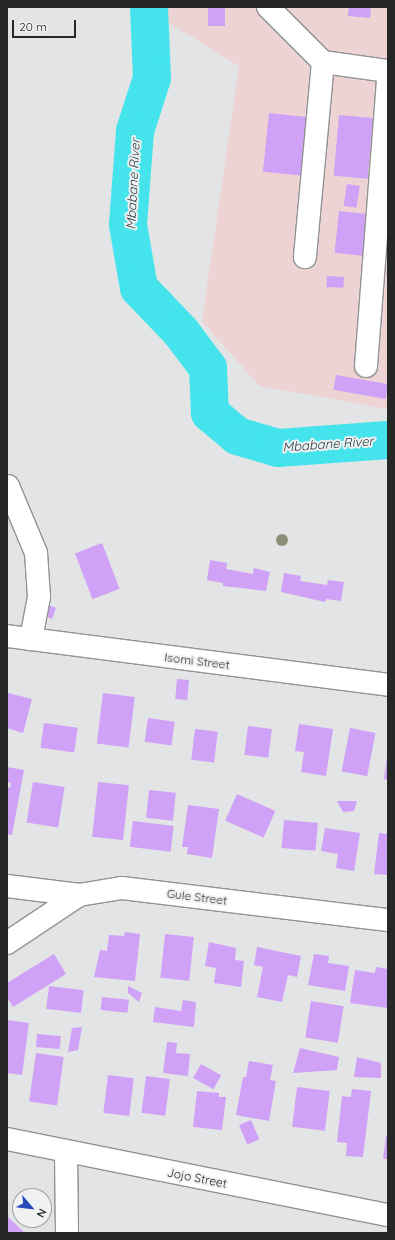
<!DOCTYPE html>
<style>
body{margin:0}
#map{position:relative;width:395px;height:1240px;overflow:hidden;background:#e3e4e5;font-family:Quicksand,sans-serif}
div>[style]{position:absolute}
[style*='--x']{left:calc(var(--x)*1px);top:calc(var(--y)*1px);width:calc(var(--w)*1px);rotate:calc(var(--a)*1deg)}
.industrial>*{inset:0;background:#edd3d4}
.river>*{height:38px;margin:-19px;padding:0 19px;transform-origin:19px;border-radius:19px;background:#45e4ec}
.building>*{inset:0;background:#cfa1f7;transform-origin:0 0}
.roads{filter:drop-shadow(1px 0 #909293) drop-shadow(-1px 0 #909293) drop-shadow(0 1px #909293) drop-shadow(0 -1px #909293)}
.minor>*{height:22px;margin:-11px;padding:0 11px;transform-origin:11px;border-radius:11px;background:#fff}
.trees>*{width:12px;height:12px;margin:-6px;border-radius:50%;background:#8d8f78}
span{translate:-50% -50%;white-space:nowrap;text-align:center;line-height:1.15;-webkit-text-stroke:4px #f0f1f3;paint-order:stroke}
.street-label{font-size:12px;color:#262727}
.water-label{font-size:13px;color:#274142;font-style:italic}
.frame{position:absolute;inset:0;border:8px solid #262727;pointer-events:none}
.north{position:absolute;left:12px;top:1188px;width:40px;height:40px;box-sizing:border-box;background:#f0f1f3;border:1px solid #9fa0a1;border-radius:50%;rotate:118deg;font-size:11px;font-weight:700;line-height:16px;text-align:center;color:#262727}
.north::after{content:'';display:block;margin:auto;width:14px;height:18px;background:#274ab9;clip-path:polygon(50% 0,100% 100%,50% 72%,0 100%)}
.scale{position:absolute;left:12px;top:20px;width:64px;height:18px;box-sizing:border-box;border:2px solid #262727;border-top:0;padding-left:5px;font-size:12px;line-height:14px;white-space:nowrap;color:#262727;-webkit-text-stroke:3px #f0f1f3;paint-order:stroke}
</style>
<div id="map">
<div class="industrial">
<i style="clip-path:polygon(166px 7px,388px 7px,388px 409px,259px 386px,202px 321px,239px 66px,164px 20px)"></i>
</div>
<div class="river">
<i style="--x:149;--y:7;--w:71;--a:87.6"></i>
<i style="--x:152;--y:78;--w:56;--a:107.8"></i>
<i style="--x:135;--y:131;--w:94;--a:94.3"></i>
<i style="--x:128;--y:225;--w:64;--a:80.1"></i>
<i style="--x:139;--y:288;--w:61;--a:46.3"></i>
<i style="--x:181;--y:332;--w:45;--a:53.1"></i>
<i style="--x:208;--y:368;--w:45;--a:87.5"></i>
<i style="--x:210;--y:413;--w:35;--a:40"></i>
<i style="--x:237;--y:436;--w:43;--a:16.3"></i>
<i style="--x:278;--y:448;--w:110;--a:-4.2"></i>
</div>
<div class="building">
<i style="left:208px;top:7px;width:17px;height:19px"></i>
<i style="clip-path:polygon(349px 7px,371px 7px,370px 18px,348px 16px)"></i>
<i style="left:269px;top:113px;width:40px;height:59px;rotate:6deg"></i>
<i style="left:339px;top:115px;width:34px;height:61px;rotate:5deg"></i>
<i style="left:347px;top:184px;width:13px;height:22px;rotate:9deg"></i>
<i style="left:339px;top:211px;width:30px;height:42px;rotate:6deg"></i>
<i style="left:327px;top:276px;width:17px;height:11px;rotate:3deg"></i>
<i style="left:336px;top:375px;width:53px;height:15px;rotate:10deg"></i>
<i style="left:102px;top:543px;width:49px;height:29px;rotate:69deg"></i>
<i style="clip-path:polygon(210px 560px,227px 563px,226px 569px,253px 574px,254px 568px,270px 572px,266px 591px,223px 586px,223px 583px,207px 580px)"></i>
<i style="clip-path:polygon(284px 573px,301px 576px,300px 581px,327px 585px,328px 580px,344px 582px,341px 601px,326px 599px,325px 602px,281px 592px)"></i>
<i style="clip-path:polygon(48px 605px,56px 608px,52px 619px,43px 615px)"></i>
<i style="left:177px;top:679px;width:12px;height:20px;rotate:5deg"></i>
<i style="clip-path:polygon(8px 693px,32px 699px,23px 733px,7px 728px)"></i>
<i style="left:103px;top:693px;width:32px;height:51px;rotate:7deg"></i>
<i style="left:148px;top:718px;width:27px;height:24px;rotate:8deg"></i>
<i style="left:44px;top:723px;width:34px;height:25px;rotate:8deg"></i>
<i style="clip-path:polygon(299px 724px,333px 729px,326px 776px,301px 772px,304px 752px,295px 751px)"></i>
<i style="left:248px;top:726px;width:24px;height:29px;rotate:7deg"></i>
<i style="left:350px;top:728px;width:26px;height:44px;rotate:11deg"></i>
<i style="left:195px;top:729px;width:23px;height:31px;rotate:7deg"></i>
<i style="clip-path:polygon(387px 757px,388px 757px,388px 780px,384px 779px)"></i>
<i style="clip-path:polygon(7px 767px,24px 770px,12px 835px,7px 834px,7px 787px,10px 788px,11px 783px,7px 782px)"></i>
<i style="left:33px;top:782px;width:32px;height:41px;rotate:9deg"></i>
<i style="left:98px;top:782px;width:31px;height:55px;rotate:6deg"></i>
<i style="left:149px;top:790px;width:27px;height:28px;rotate:6deg"></i>
<i style="left:237px;top:794px;width:42px;height:29px;rotate:24deg"></i>
<i style="clip-path:polygon(337px 801px,357px 801px,354px 811px,343px 812px)"></i>
<i style="clip-path:polygon(188px 805px,219px 809px,212px 858px,187px 854px,188px 847px,182px 847px)"></i>
<i style="left:284px;top:820px;width:34px;height:28px;rotate:5deg"></i>
<i style="left:133px;top:821px;width:41px;height:26px;rotate:7deg"></i>
<i style="clip-path:polygon(325px 828px,360px 833px,354px 871px,336px 868px,338px 854px,321px 851px)"></i>
<i style="clip-path:polygon(379px 833px,388px 834px,388px 875px,374px 874px)"></i>
<i style="clip-path:polygon(125px 932px,140px 934px,135px 981px,94px 977px,100px 950px,107px 951px,109px 935px,124px 936px)"></i>
<i style="left:165px;top:934px;width:29px;height:44px;rotate:6deg"></i>
<i style="clip-path:polygon(209px 942px,236px 948px,235px 960px,244px 961px,241px 987px,214px 983px,216px 968px,205px 966px)"></i>
<i style="clip-path:polygon(257px 947px,301px 956px,297px 977px,288px 975px,282px 1002px,257px 997px,263px 967px,254px 965px)"></i>
<i style="clip-path:polygon(54px 954px,66px 974px,13px 1007px,7px 997px,7px 983px)"></i>
<i style="clip-path:polygon(314px 954px,329px 956px,328px 963px,349px 966px,345px 991px,308px 985px)"></i>
<i style="clip-path:polygon(376px 967px,388px 969px,388px 1008px,350px 1003px,355px 970px,375px 973px)"></i>
<i style="left:49px;top:986px;width:35px;height:23px;rotate:7deg"></i>
<i style="clip-path:polygon(128px 986px,142px 993px,139px 1002px,128px 993px)"></i>
<i style="left:102px;top:997px;width:27px;height:13px;rotate:6deg"></i>
<i style="clip-path:polygon(183px 1000px,196px 1002px,194px 1027px,153px 1022px,155px 1007px,181px 1011px)"></i>
<i style="left:311px;top:1001px;width:33px;height:37px;rotate:9deg"></i>
<i style="clip-path:polygon(7px 1020px,29px 1023px,22px 1075px,7px 1073px)"></i>
<i style="clip-path:polygon(82px 1027px,78px 1050px,68px 1052px,72px 1028px)"></i>
<i style="left:37px;top:1034px;width:24px;height:13px;rotate:5deg"></i>
<i style="clip-path:polygon(167px 1042px,177px 1043px,176px 1053px,190px 1054px,188px 1076px,163px 1073px)"></i>
<i style="clip-path:polygon(300px 1048px,339px 1057px,337px 1070px,293px 1073px)"></i>
<i style="left:36px;top:1053px;width:28px;height:49px;rotate:8deg"></i>
<i style="clip-path:polygon(357px 1057px,381px 1063px,381px 1078px,354px 1077px)"></i>
<i style="clip-path:polygon(249px 1061px,273px 1065px,270px 1080px,276px 1081px,269px 1121px,236px 1115px,243px 1077px,246px 1077px)"></i>
<i style="left:201px;top:1064px;width:23px;height:16px;rotate:29deg"></i>
<i style="left:108px;top:1075px;width:26px;height:38px;rotate:7deg"></i>
<i style="left:146px;top:1076px;width:24px;height:37px;rotate:7deg"></i>
<i style="left:297px;top:1087px;width:33px;height:40px;rotate:7deg"></i>
<i style="clip-path:polygon(352px 1089px,371px 1091px,363px 1157px,346px 1156px,347px 1143px,337px 1142px,342px 1096px,351px 1097px)"></i>
<i style="clip-path:polygon(197px 1091px,219px 1093px,219px 1097px,226px 1097px,222px 1130px,193px 1127px)"></i>
<i style="left:251px;top:1120px;width:21px;height:13px;rotate:67deg"></i>
<i style="clip-path:polygon(386px 1136px,388px 1136px,388px 1159px,383px 1159px)"></i>
<i style="clip-path:polygon(7px 1216px,25px 1233px,7px 1233px)"></i>
</div>
<div class="roads">
<div class="minor">
<i style="--x:268;--y:7;--w:78;--a:45"></i>
<i style="--x:323;--y:62;--w:196;--a:95.3"></i>
<i style="--x:323;--y:62;--w:66;--a:7.9"></i>
<i style="--x:366;--y:366;--w:288;--a:-85.6"></i>
<i style="--x:8;--y:486;--w:73;--a:67.3"></i>
<i style="--x:36;--y:553;--w:44;--a:86.1"></i>
<i style="--x:39;--y:597;--w:43;--a:100.8"></i>
<i style="--x:7;--y:636;--w:384;--a:7.3"></i>
<i style="--x:7;--y:886;--w:73;--a:7.1"></i>
<i style="--x:79;--y:895;--w:44;--a:-9.2"></i>
<i style="--x:122;--y:888;--w:268;--a:6.9"></i>
<i style="--x:7;--y:943;--w:87;--a:-33.7"></i>
<i style="--x:7;--y:1139;--w:389;--a:11.3"></i>
<i style="--x:66;--y:1152;--w:81;--a:89.3"></i>
</div>
</div>
<div class="trees">
<i style="left:282px;top:540px"></i>
</div>
<div class="street-label">
<span style="left:197px;top:661px;rotate:7deg">Isomi Street</span>
<span style="left:197px;top:897px;rotate:7deg">Gule Street</span>
<span style="left:197px;top:1178px;rotate:11deg">Jojo Street</span>
</div>
<div class="water-label">
<span style="left:133px;top:184px;rotate:-87deg">Mbabane River</span>
<span style="left:328px;top:444px;rotate:-4deg">Mbabane River</span>
</div>
<div class="frame"></div>
<div class="north">N</div>
<div class="scale">20 m</div>
</div>
